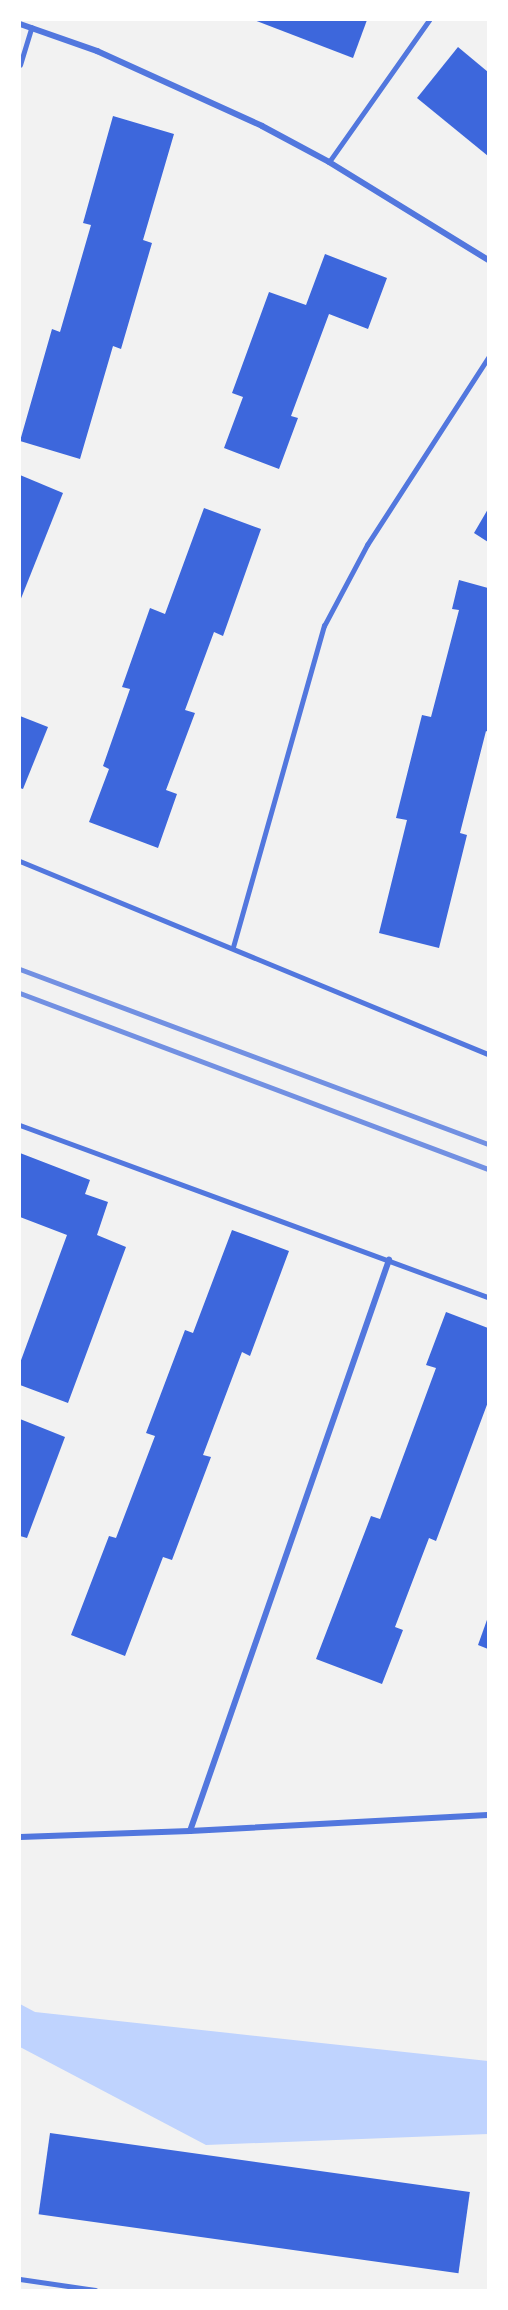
<!DOCTYPE html>
<style>
body{margin:0}
#map{position:relative;width:508px;height:2310px;overflow:hidden;background:#f2f2f2;font-family:"Golos Text",sans-serif}
div>[style]{position:absolute}
[style*='--x']{left:calc(var(--x)*1px);top:calc(var(--y)*1px);width:calc(var(--w)*1px);rotate:calc(var(--a)*1deg)}
.water>*{inset:0;background:#bfd3fe}
.building>*{inset:0;background:#3d67dc;transform-origin:0 0}
.service>*{height:4.5px;margin:-2.25px;padding:0 2.25px;transform-origin:2.25px;border-radius:2.25px;background:#5277de}
.minor>*{height:6px;margin:-3px;padding:0 3px;transform-origin:3px;border-radius:3px;background:#5277de}
.rail>*{height:4.5px;margin:-2.25px;padding:0 2.25px;transform-origin:2.25px;border-radius:2.25px;background:#7290e2}
span{translate:-50% -50%;white-space:nowrap;text-align:center;line-height:1.15;-webkit-text-stroke:4.5px #fff;paint-order:stroke}
.frame{position:absolute;inset:0;border:21px solid #fff;pointer-events:none}
</style>
<div id="map">
<div class="water">
<i style="clip-path:polygon(20px 2004px,35px 2012px,488px 2061px,488px 2134px,206px 2145px,20px 2047px)"></i>
</div>
<div class="building">
<i style="clip-path:polygon(254px 20px,367px 20px,353px 58px)"></i>
<i style="clip-path:polygon(458px 47px,488px 72px,488px 156px,417px 98px)"></i>
<i style="clip-path:polygon(113px 116px,174px 134px,143px 240px,152px 243px,121px 349px,113px 346px,80px 459px,20px 441px,52px 329px,60px 332px,91px 225px,83px 223px)"></i>
<i style="clip-path:polygon(325px 254px,387px 278px,368px 329px,329px 314px,291px 416px,298px 418px,279px 469px,224px 448px,243px 397px,232px 393px,269px 292px,306px 305px)"></i>
<i style="clip-path:polygon(20px 475px,63px 493px,20px 601px)"></i>
<i style="clip-path:polygon(204px 508px,261px 529px,223px 636px,214px 632px,185px 710px,195px 713px,166px 790px,177px 794px,158px 848px,89px 822px,109px 769px,103px 766px,130px 689px,122px 687px,150px 608px,165px 614px)"></i>
<i style="clip-path:polygon(488px 509px,488px 542px,474px 533px)"></i>
<i style="clip-path:polygon(459px 580px,488px 588px,488px 732px,486px 731px,460px 833px,467px 835px,439px 948px,379px 933px,407px 820px,396px 818px,422px 715px,431px 717px,459px 610px,452px 609px)"></i>
<i style="clip-path:polygon(20px 716px,48px 727px,23px 789px,20px 788px)"></i>
<i style="clip-path:polygon(20px 1153px,90px 1180px,85px 1194px,108px 1202px,97px 1235px,126px 1247px,68px 1403px,20px 1385px,20px 1363px,67px 1235px,20px 1217px)"></i>
<i style="clip-path:polygon(232px 1230px,289px 1251px,250px 1356px,242px 1352px,203px 1455px,211px 1457px,172px 1560px,163px 1557px,125px 1656px,71px 1635px,109px 1536px,116px 1538px,155px 1436px,146px 1433px,185px 1330px,193px 1333px)"></i>
<i style="clip-path:polygon(446px 1312px,488px 1328px,488px 1402px,436px 1541px,429px 1538px,395px 1627px,403px 1630px,382px 1684px,316px 1659px,371px 1516px,380px 1519px,436px 1368px,426px 1365px)"></i>
<i style="clip-path:polygon(20px 1419px,65px 1437px,27px 1538px,20px 1536px)"></i>
<i style="clip-path:polygon(488px 1617px,488px 1649px,478px 1645px)"></i>
<i style="left:50px;top:2133px;width:424px;height:82px;rotate:8deg"></i>
</div>
<div class="service">
<i style="--x:20;--y:65;--w:39;--a:-73"></i>
<i style="--x:329;--y:162;--w:174;--a:-54.8"></i>
<i style="--x:20;--y:861;--w:506;--a:22.41"></i>
<i style="--x:233;--y:947;--w:334;--a:-74.2"></i>
<i style="--x:324;--y:626;--w:92;--a:-62"></i>
<i style="--x:367;--y:545;--w:223;--a:-57.1"></i>
<i style="--x:20;--y:1125;--w:499;--a:20.2"></i>
<i style="--x:20;--y:2279;--w:76;--a:8.3"></i>
</div>
<div class="minor">
<i style="--x:20;--y:24;--w:82;--a:19.3"></i>
<i style="--x:97;--y:51;--w:181;--a:24.4"></i>
<i style="--x:262;--y:126;--w:76;--a:28.2"></i>
<i style="--x:329;--y:162;--w:187;--a:31.6"></i>
<i style="--x:190;--y:1831;--w:605;--a:-70.79"></i>
<i style="--x:20;--y:1837;--w:170;--a:-2"></i>
<i style="--x:190;--y:1831;--w:298;--a:-3.1"></i>
</div>
<div class="rail">
<i style="--x:20;--y:969;--w:500;--a:20.5"></i>
<i style="--x:20;--y:993;--w:500;--a:20.6"></i>
</div>
<div class="frame"></div>
</div>
